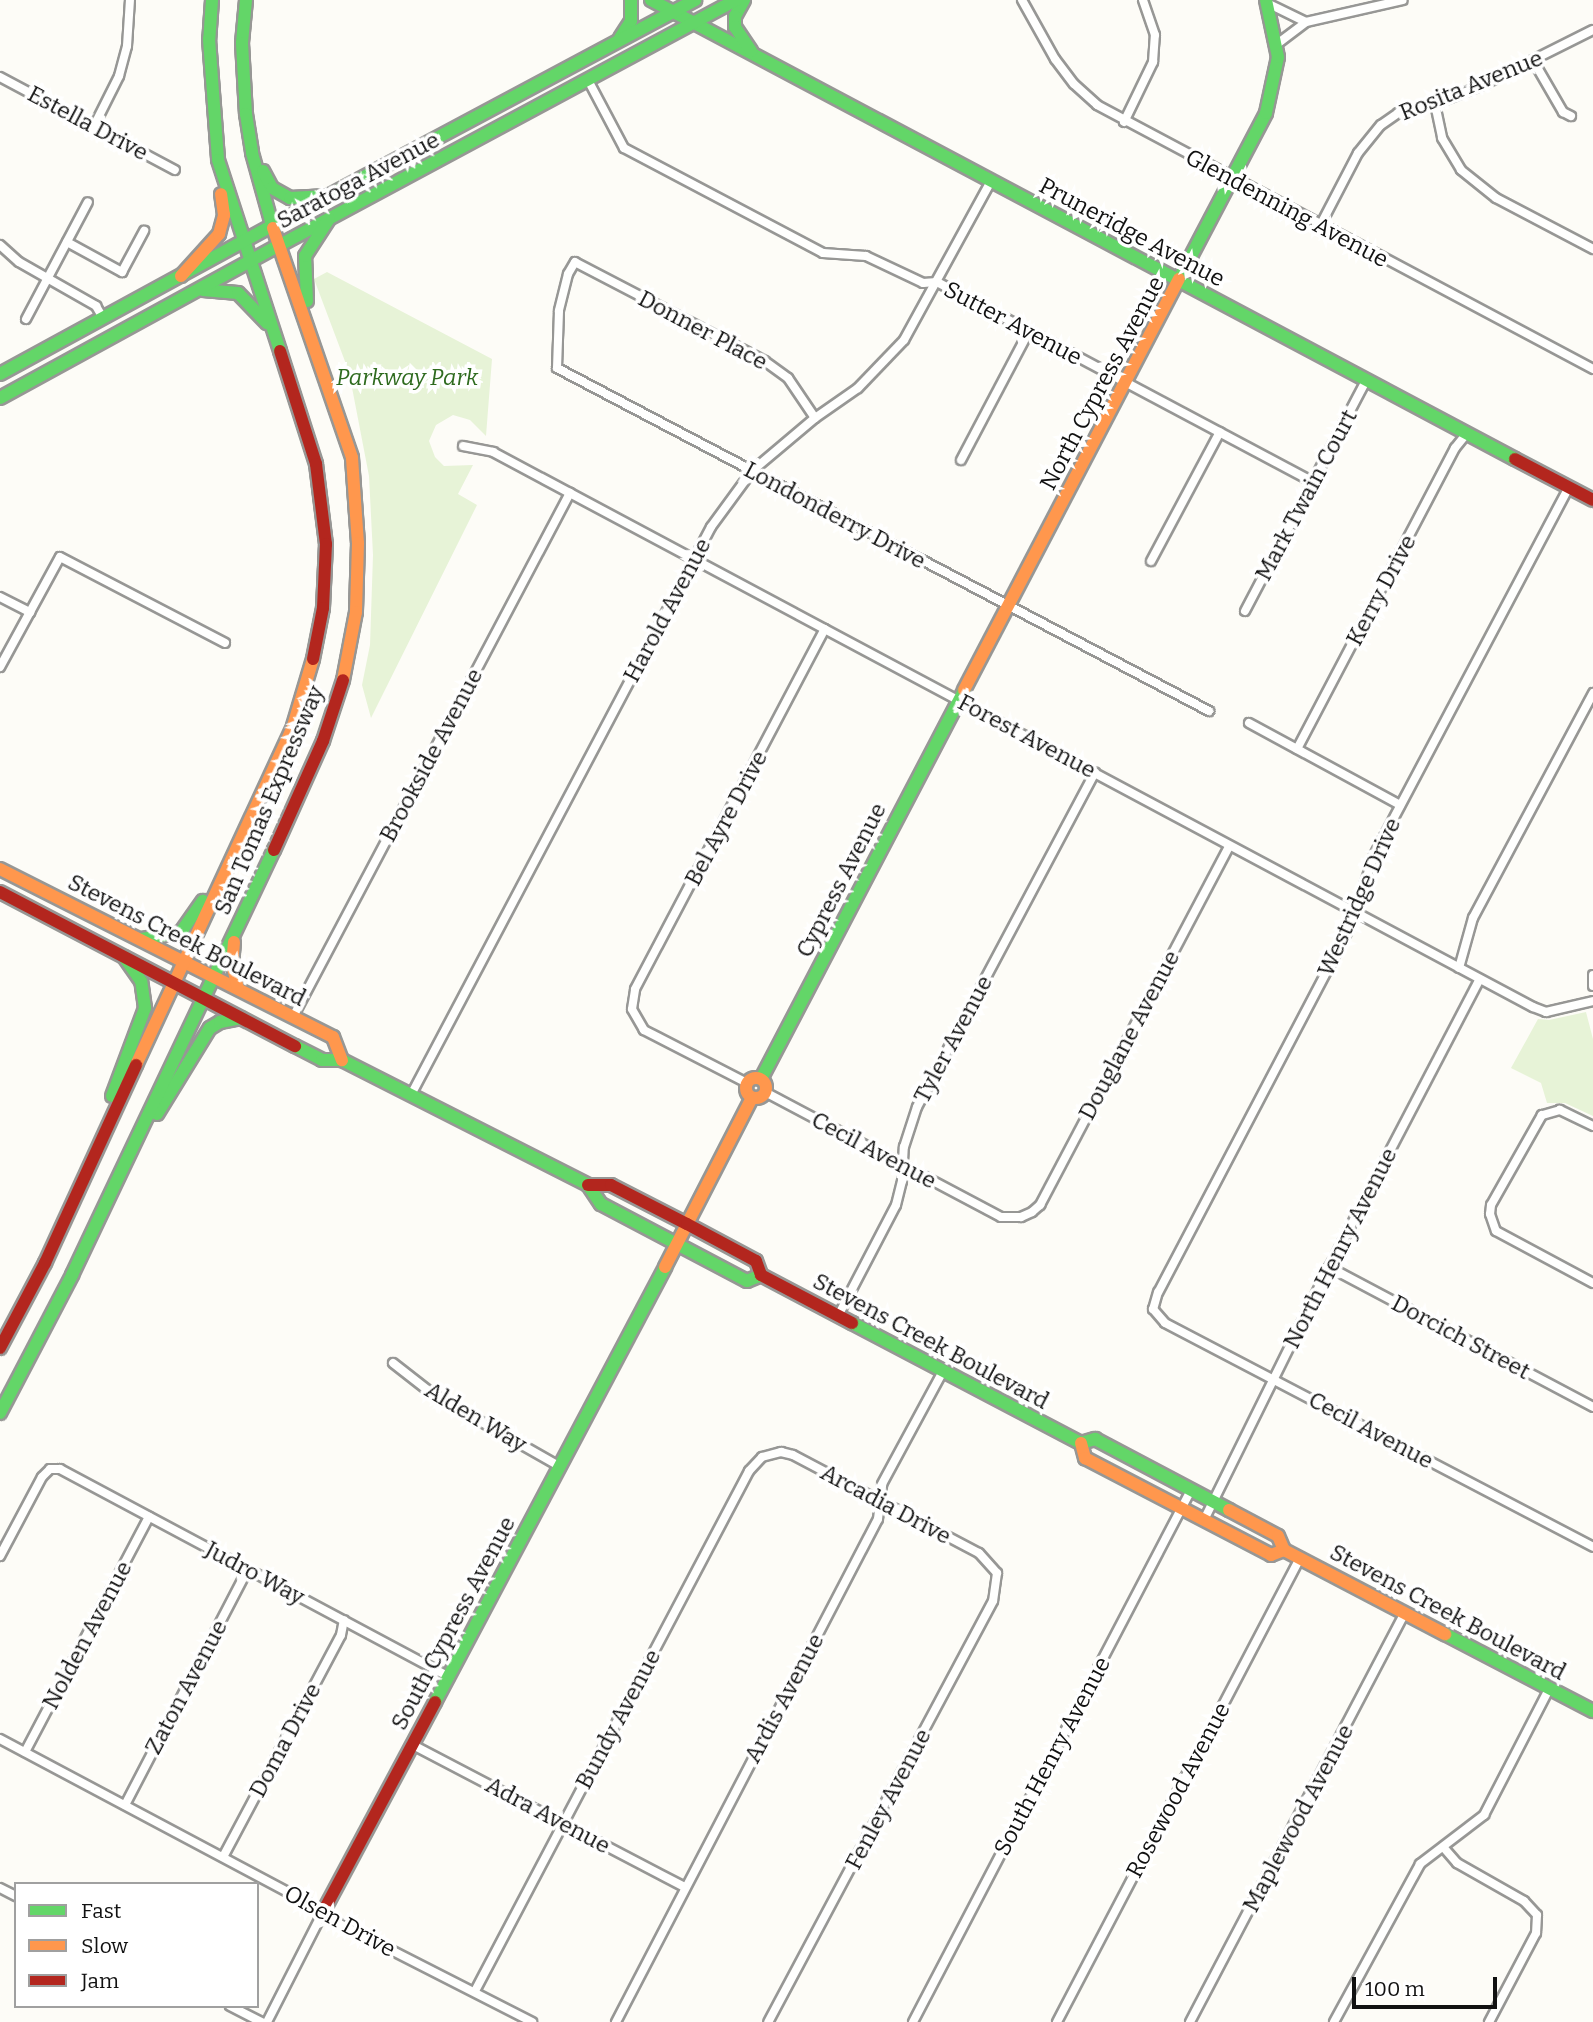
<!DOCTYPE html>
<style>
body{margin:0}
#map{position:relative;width:1593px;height:2022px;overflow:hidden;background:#fdfcf7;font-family:Bitter,serif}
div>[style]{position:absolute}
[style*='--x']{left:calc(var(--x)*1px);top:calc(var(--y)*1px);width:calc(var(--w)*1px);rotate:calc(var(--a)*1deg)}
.green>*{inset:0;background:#e7f3d7}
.roads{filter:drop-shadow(2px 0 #979795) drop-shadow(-2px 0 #979795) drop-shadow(0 2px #979795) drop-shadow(0 -2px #979795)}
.street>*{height:8px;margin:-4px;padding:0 4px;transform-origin:4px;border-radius:4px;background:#fffffe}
.fast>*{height:12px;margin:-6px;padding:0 6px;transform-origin:6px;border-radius:6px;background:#63d668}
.slow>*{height:12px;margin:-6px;padding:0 6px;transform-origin:6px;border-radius:6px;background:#ff974d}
.slow>.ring{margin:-6px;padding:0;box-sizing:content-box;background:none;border:12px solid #ff974d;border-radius:50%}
.jam>*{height:12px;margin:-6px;padding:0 6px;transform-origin:6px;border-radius:6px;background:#b3261e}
span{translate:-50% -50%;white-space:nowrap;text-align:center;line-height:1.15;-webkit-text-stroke:7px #fff;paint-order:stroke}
.street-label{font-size:23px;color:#111}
.park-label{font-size:23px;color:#2f6b1f;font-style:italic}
.legend{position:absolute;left:14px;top:1882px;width:245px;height:126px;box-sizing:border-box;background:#fff;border:2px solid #a0a0a0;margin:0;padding:9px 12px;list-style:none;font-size:21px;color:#111}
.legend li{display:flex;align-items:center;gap:14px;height:35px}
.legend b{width:35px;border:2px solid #a0a0a0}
.scale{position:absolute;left:1352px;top:1977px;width:145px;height:32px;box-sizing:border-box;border:4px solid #111;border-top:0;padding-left:9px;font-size:21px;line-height:24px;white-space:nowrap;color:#111;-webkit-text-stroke:5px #fff;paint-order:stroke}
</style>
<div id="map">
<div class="green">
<i style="clip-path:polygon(327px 272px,492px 359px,486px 436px,470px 420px,453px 415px,436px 425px,429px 441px,435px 457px,444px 466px,473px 465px,458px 494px,477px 505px,371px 718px,362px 685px,370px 645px,373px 555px,369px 476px,349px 372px,314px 279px)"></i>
<i style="clip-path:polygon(1586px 1012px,1593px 1039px,1593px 1116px,1565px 1103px,1547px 1103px,1541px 1083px,1511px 1068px,1538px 1019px,1549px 1020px)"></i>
</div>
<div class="roads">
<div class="street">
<i style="--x:1022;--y:0;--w:68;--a:60.8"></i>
<i style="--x:1055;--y:59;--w:31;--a:53"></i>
<i style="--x:1074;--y:84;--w:31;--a:42"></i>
<i style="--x:1097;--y:105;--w:562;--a:28.02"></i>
<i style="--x:1267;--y:3;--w:43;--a:26"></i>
<i style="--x:1277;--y:44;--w:36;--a:-37"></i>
<i style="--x:1306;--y:22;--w:99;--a:-12.8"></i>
<i style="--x:1534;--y:62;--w:58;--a:59.9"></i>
<i style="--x:1563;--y:112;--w:9;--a:27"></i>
<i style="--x:0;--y:77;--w:198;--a:28"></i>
<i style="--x:588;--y:80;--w:77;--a:62.1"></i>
<i style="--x:624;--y:148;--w:225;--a:27.8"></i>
<i style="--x:823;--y:253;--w:43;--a:4"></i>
<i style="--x:866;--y:256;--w:63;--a:25.3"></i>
<i style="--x:923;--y:283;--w:14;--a:-4"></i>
<i style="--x:937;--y:282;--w:426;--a:28"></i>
<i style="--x:1435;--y:104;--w:35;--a:78"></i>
<i style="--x:1442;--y:138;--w:37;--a:59"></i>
<i style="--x:1461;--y:170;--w:45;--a:38.7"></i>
<i style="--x:1496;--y:198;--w:110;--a:27.7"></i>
<i style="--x:1124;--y:122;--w:67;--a:-64.2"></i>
<i style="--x:1153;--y:62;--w:27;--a:-86"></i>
<i style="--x:1155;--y:35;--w:37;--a:-109"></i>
<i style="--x:94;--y:126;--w:56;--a:-63.4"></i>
<i style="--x:119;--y:76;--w:31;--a:-75"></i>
<i style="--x:127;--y:46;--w:46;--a:-86.3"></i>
<i style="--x:1320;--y:226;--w:82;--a:-62.5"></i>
<i style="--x:1358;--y:153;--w:36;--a:-51"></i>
<i style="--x:1381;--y:125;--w:21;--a:-35"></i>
<i style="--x:1398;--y:113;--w:38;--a:-14"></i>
<i style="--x:1435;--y:104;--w:52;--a:-21.6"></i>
<i style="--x:1483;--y:85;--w:123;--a:-26.6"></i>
<i style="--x:67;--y:242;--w:63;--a:28.6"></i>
<i style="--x:122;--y:272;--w:47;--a:-61.8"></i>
<i style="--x:0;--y:245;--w:25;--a:42"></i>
<i style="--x:19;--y:262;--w:89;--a:29.7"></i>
<i style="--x:96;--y:306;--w:14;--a:60"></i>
<i style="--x:26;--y:319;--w:132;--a:-62.1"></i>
<i style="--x:815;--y:418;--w:48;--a:-124"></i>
<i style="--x:788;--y:378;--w:29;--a:-144"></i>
<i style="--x:765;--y:361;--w:214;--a:-152.5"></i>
<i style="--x:575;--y:262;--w:14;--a:120"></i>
<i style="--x:568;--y:274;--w:38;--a:104"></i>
<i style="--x:559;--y:311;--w:57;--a:92"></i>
<i style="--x:557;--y:368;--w:737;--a:27.75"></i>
<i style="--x:463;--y:446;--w:31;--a:11"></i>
<i style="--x:493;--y:452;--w:1179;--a:28.09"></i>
<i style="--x:1533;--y:1007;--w:14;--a:21"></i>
<i style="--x:1546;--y:1012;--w:48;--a:-13.2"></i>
<i style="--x:961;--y:460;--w:146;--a:-62.2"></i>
<i style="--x:1569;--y:487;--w:417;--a:117.9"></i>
<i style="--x:1374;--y:856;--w:75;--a:108.7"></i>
<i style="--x:1350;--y:927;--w:412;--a:117.7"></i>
<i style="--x:1158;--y:1292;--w:18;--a:106"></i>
<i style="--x:1153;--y:1309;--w:18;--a:49"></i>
<i style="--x:1165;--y:1323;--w:483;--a:27.6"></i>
<i style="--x:1151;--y:561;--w:146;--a:-61.9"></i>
<i style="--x:0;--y:597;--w:34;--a:27"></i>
<i style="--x:1245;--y:611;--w:262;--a:-62.3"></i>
<i style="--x:0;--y:667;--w:125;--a:-61.4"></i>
<i style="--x:60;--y:557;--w:186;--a:27.5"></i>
<i style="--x:1249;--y:723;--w:172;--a:28.5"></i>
<i style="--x:1297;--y:749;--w:340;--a:-62.3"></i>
<i style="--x:1455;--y:448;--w:19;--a:-51"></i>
<i style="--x:1459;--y:968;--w:52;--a:-74.4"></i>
<i style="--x:1473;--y:918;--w:255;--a:-61.9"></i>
<i style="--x:1593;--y:975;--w:11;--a:90"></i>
<i style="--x:293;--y:1017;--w:593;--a:-62.14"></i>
<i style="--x:747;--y:1083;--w:116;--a:-152.8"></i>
<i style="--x:644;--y:1030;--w:24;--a:-120"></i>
<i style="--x:632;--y:1009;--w:20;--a:-81"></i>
<i style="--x:635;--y:989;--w:407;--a:-62.2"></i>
<i style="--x:765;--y:1092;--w:267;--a:27.9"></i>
<i style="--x:1001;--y:1217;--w:20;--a:0"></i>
<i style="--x:1021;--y:1217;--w:12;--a:-24"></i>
<i style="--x:1032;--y:1212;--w:11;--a:-41"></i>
<i style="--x:1040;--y:1205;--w:406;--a:-62.2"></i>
<i style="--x:412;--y:1093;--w:640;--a:-62.15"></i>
<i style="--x:711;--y:527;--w:69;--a:-53.8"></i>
<i style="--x:752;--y:471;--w:82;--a:-40.1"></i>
<i style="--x:815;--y:418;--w:52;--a:-34.9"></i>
<i style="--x:858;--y:388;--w:66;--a:-46.2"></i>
<i style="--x:904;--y:340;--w:181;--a:-61.3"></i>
<i style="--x:1593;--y:1126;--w:37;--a:-154"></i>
<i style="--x:1560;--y:1110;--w:19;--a:164"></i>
<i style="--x:1542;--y:1115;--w:103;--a:119.5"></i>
<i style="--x:1491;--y:1205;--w:9;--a:96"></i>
<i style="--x:1490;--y:1214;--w:18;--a:71"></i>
<i style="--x:1496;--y:1231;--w:110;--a:28.2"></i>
<i style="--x:1329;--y:1267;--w:299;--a:27.9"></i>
<i style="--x:838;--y:1316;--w:125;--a:-62.4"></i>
<i style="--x:896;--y:1205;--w:25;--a:-76"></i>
<i style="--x:902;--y:1181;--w:34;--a:-87"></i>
<i style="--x:904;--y:1147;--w:42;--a:-72"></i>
<i style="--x:917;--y:1107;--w:379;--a:-62"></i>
<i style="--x:393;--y:1363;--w:52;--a:38"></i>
<i style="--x:434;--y:1395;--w:146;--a:29.6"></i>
<i style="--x:1204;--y:1520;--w:271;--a:-63.7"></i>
<i style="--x:1324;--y:1277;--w:336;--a:-62.4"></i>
<i style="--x:0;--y:1556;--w:89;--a:-62"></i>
<i style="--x:42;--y:1477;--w:11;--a:-45"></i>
<i style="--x:50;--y:1469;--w:10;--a:0"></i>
<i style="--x:60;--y:1469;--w:442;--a:28.1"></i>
<i style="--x:0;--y:1739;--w:353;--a:28"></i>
<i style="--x:312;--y:1905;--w:32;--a:35"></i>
<i style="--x:338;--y:1923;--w:218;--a:27"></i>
<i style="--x:411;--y:1744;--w:309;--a:27.6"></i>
<i style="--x:25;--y:1752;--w:266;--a:-62.2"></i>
<i style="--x:125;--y:1805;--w:266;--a:-62.5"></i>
<i style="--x:1444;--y:1848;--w:20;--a:49"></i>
<i style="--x:1457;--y:1863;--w:77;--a:29.6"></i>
<i style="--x:1524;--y:1901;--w:19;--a:47"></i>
<i style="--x:1537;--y:1915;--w:18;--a:93"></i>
<i style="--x:1536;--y:1933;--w:101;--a:117.8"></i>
<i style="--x:223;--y:1857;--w:251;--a:-62"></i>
<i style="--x:341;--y:1635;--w:15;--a:-79"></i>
<i style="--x:0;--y:1888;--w:18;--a:27"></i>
<i style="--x:475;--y:1991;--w:588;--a:-62.21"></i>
<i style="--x:749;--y:1471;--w:19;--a:-47"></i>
<i style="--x:762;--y:1457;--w:20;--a:-15"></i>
<i style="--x:781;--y:1452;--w:12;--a:14"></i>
<i style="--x:793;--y:1455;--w:210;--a:27.8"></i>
<i style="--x:979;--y:1553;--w:27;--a:48"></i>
<i style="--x:997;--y:1573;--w:28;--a:98"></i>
<i style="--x:993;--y:1601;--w:477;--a:118.1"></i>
<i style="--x:230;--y:2006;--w:36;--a:27"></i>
<i style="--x:267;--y:2022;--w:123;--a:-63"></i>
<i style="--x:616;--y:2022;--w:567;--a:-62.49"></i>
<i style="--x:878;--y:1519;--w:35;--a:-83"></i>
<i style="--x:882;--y:1484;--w:128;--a:-61.6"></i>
<i style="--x:913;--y:2022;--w:600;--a:-62.41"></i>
<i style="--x:1057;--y:2022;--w:524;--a:-62.36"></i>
<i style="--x:1190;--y:2022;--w:462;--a:-62.3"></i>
<i style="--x:1334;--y:2022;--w:180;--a:-61.4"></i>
<i style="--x:1420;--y:1864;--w:81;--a:-37.4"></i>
<i style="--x:1484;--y:1815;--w:142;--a:-62.7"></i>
</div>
<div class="fast">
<i style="--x:212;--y:0;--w:39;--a:94"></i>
<i style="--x:209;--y:39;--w:121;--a:85.7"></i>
<i style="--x:218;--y:160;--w:201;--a:72"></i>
<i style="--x:246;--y:0;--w:43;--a:95.3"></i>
<i style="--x:242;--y:43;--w:71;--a:86.8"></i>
<i style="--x:246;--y:114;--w:39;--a:81"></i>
<i style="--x:252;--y:153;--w:78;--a:74.4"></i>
<i style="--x:651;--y:0;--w:978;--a:27.98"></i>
<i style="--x:744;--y:0;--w:18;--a:119"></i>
<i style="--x:735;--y:16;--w:11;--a:90"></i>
<i style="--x:735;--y:27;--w:29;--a:56"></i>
<i style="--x:620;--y:38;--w:20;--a:-57"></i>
<i style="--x:631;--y:21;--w:21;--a:-90"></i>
<i style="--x:263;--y:171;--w:19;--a:62"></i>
<i style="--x:272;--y:188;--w:21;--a:29"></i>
<i style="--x:290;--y:198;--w:38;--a:-3"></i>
<i style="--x:272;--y:226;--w:480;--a:-28.1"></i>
<i style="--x:280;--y:245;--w:518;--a:-28.25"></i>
<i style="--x:1179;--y:279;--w:187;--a:-62.3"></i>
<i style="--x:1266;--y:113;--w:57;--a:-77.9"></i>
<i style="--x:1278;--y:57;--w:58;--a:-101.9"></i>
<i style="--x:203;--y:290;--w:35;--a:5"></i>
<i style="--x:238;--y:293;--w:42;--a:46"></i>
<i style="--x:307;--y:301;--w:45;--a:-92.5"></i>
<i style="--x:305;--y:256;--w:44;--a:-57"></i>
<i style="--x:0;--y:374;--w:310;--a:-28.6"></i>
<i style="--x:0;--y:398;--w:319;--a:-28.7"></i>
<i style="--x:142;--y:939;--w:40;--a:-10"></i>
<i style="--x:181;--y:932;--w:38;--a:-55"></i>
<i style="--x:295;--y:1046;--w:30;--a:27"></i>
<i style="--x:322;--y:1060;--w:20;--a:0"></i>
<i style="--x:342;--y:1060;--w:276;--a:26.9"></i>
<i style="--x:588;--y:1185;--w:23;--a:56"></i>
<i style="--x:601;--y:1204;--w:165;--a:27.8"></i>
<i style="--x:747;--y:1281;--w:15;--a:-23"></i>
<i style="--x:761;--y:1079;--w:439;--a:-62.4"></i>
<i style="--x:112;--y:1096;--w:94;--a:-69.4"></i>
<i style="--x:145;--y:1008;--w:27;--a:-98"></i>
<i style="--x:141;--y:981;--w:29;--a:-125"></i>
<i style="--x:157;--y:1114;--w:101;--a:-58.4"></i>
<i style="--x:210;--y:1028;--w:12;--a:-31"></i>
<i style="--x:220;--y:1022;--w:21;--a:-11"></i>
<i style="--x:852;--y:1323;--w:259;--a:27.7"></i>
<i style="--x:1081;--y:1443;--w:15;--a:-16"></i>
<i style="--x:1095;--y:1439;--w:152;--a:27.9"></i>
<i style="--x:0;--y:1413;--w:156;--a:-62.4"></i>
<i style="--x:72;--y:1275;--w:471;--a:-64.6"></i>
<i style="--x:1445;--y:1634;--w:167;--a:27.5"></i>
<i style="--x:435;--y:1702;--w:492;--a:-62.1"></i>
</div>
<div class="slow">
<i style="--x:273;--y:228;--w:243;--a:71"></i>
<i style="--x:352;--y:458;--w:85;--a:86"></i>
<i style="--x:358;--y:543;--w:69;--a:91.7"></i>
<i style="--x:356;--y:612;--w:69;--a:100.8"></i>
<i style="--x:181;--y:276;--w:57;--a:-47.9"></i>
<i style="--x:219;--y:234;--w:20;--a:-75"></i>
<i style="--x:224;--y:215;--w:21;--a:-98"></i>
<i style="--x:964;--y:690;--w:464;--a:-62.4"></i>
<i style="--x:0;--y:869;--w:373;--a:26.8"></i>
<i style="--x:333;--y:1037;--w:25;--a:69"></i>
<i style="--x:234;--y:942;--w:21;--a:95"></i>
<i style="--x:232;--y:963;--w:26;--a:77"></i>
<i style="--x:136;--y:1065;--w:374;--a:-65.1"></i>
<i style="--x:293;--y:726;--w:70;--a:-73.4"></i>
<i class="ring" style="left:746px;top:1078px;width:8px;height:8px"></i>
<i style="--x:665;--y:1267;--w:190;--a:-62.8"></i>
<i style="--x:1081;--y:1443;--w:16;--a:75"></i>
<i style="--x:1085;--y:1458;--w:210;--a:27.5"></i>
<i style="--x:1271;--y:1555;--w:14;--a:-21"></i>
<i style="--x:1229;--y:1510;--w:55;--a:28"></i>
<i style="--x:1278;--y:1536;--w:15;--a:67"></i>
<i style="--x:1284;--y:1550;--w:182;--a:27.6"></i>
</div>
<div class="jam">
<i style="--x:280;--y:351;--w:119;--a:72.3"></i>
<i style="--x:316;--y:464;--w:81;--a:82.9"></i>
<i style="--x:326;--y:544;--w:64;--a:92.7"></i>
<i style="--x:323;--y:608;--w:52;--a:101.1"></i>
<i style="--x:1515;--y:459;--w:88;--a:27.7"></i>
<i style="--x:274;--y:850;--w:120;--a:-65.8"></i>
<i style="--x:323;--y:741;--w:64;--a:-71.8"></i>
<i style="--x:0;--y:892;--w:333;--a:27.6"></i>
<i style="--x:588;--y:1185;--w:23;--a:0"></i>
<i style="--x:611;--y:1185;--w:85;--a:27.2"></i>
<i style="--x:687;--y:1224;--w:78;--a:28.2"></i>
<i style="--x:756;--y:1261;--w:15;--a:70"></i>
<i style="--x:761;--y:1275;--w:103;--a:27.8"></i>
<i style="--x:0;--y:1348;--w:96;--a:-62.1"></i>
<i style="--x:45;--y:1263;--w:218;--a:-65.3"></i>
<i style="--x:323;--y:1912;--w:238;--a:-61.9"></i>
</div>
</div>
<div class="street-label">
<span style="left:1471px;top:85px;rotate:-22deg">Rosita Avenue</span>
<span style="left:88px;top:123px;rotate:28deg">Estella Drive</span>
<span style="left:358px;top:180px;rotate:-28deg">Saratoga Avenue</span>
<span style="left:1287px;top:208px;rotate:28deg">Glendenning Avenue</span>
<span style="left:1132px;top:232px;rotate:28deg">Pruneridge Avenue</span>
<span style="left:1013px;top:323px;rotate:28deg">Sutter Avenue</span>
<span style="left:703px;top:330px;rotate:28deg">Donner Place</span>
<span style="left:1102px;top:383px;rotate:-62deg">North Cypress Avenue</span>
<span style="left:1306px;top:495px;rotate:-62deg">Mark Twain Court</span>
<span style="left:835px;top:515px;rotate:28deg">Londonderry Drive</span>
<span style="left:1381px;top:590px;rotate:-62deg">Kerry Drive</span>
<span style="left:667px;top:610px;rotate:-62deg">Harold Avenue</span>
<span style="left:1027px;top:736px;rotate:28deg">Forest Avenue</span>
<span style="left:431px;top:755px;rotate:-62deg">Brookside Avenue</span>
<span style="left:269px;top:800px;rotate:-67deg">San Tomas Expressway</span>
<span style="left:726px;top:818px;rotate:-62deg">Bel Ayre Drive</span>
<span style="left:841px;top:880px;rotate:-63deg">Cypress Avenue</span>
<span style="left:1359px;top:897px;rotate:-66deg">Westridge Drive</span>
<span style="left:187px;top:940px;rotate:27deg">Stevens Creek Boulevard</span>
<span style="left:1129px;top:1035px;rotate:-62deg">Douglane Avenue</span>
<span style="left:953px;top:1039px;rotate:-62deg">Tyler Avenue</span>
<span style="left:874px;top:1150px;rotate:28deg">Cecil Avenue</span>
<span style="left:1340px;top:1248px;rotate:-63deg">North Henry Avenue</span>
<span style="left:1461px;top:1337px;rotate:28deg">Dorcich Street</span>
<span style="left:931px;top:1341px;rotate:28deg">Stevens Creek Boulevard</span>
<span style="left:476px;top:1417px;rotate:31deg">Alden Way</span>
<span style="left:1371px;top:1430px;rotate:28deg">Cecil Avenue</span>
<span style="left:886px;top:1504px;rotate:28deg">Arcadia Drive</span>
<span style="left:255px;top:1573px;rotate:28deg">Judro Way</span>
<span style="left:1448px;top:1612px;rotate:28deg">Stevens Creek Boulevard</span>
<span style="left:453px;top:1623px;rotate:-62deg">South Cypress Avenue</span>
<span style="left:87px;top:1635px;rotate:-62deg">Nolden Avenue</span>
<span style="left:186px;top:1687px;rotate:-62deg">Zaton Avenue</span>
<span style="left:784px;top:1698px;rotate:-62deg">Ardis Avenue</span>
<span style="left:618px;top:1719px;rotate:-62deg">Bundy Avenue</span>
<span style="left:285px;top:1740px;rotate:-62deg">Doma Drive</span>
<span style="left:1052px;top:1756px;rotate:-62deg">South Henry Avenue</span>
<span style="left:1178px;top:1790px;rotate:-62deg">Rosewood Avenue</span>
<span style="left:888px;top:1799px;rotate:-62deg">Fenley Avenue</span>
<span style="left:548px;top:1815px;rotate:28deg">Adra Avenue</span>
<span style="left:1298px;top:1818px;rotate:-62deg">Maplewood Avenue</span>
<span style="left:340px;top:1921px;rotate:29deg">Olsen Drive</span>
</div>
<div class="park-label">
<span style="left:407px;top:377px">Parkway Park</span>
</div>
<ul class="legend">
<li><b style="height:9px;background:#63d668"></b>Fast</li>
<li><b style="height:9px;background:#ff974d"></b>Slow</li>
<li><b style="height:9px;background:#b3261e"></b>Jam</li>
</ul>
<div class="scale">100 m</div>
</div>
